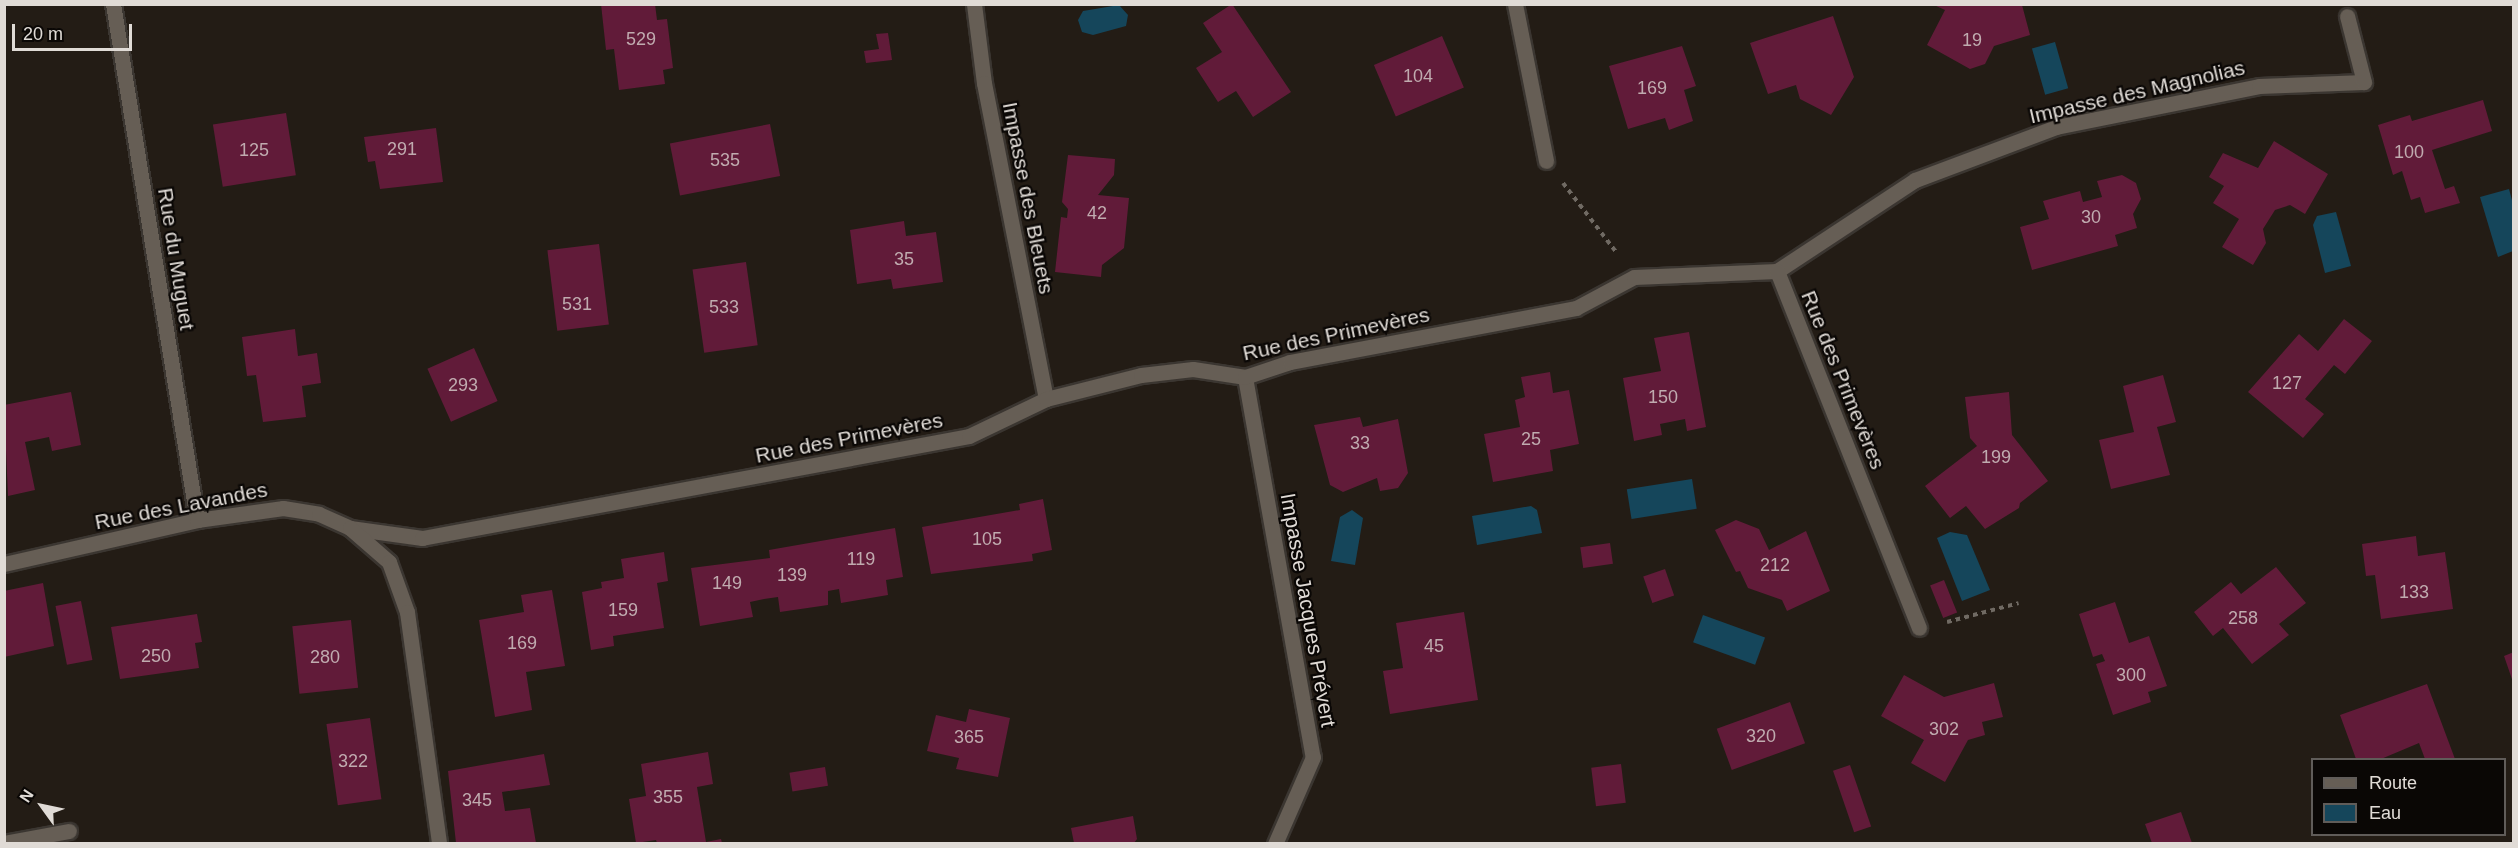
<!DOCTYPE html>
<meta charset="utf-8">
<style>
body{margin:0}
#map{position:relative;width:2518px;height:848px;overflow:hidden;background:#231c15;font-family:Arial,sans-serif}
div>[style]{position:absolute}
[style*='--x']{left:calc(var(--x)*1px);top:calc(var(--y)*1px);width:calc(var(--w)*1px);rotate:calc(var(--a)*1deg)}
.water>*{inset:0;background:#15465b;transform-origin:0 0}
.building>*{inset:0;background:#611b39;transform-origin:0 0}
.path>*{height:4px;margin-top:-2px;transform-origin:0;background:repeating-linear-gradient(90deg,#706a63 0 4.5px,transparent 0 9px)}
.roads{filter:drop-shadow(2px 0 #3b3631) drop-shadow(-2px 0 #3b3631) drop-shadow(0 2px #3b3631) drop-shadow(0 -2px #3b3631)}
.service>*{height:15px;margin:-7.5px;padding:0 7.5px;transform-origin:7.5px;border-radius:7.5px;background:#665e55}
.minor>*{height:15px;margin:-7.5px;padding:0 7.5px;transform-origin:7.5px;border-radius:7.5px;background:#665e55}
span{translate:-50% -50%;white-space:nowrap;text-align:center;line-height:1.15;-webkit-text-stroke:4.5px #0a0705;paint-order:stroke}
.number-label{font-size:18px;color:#c0abaf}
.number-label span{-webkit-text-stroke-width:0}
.street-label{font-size:21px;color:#e0dbd6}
.frame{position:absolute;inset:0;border:6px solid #e0dbd6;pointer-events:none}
.legend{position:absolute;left:2311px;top:758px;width:195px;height:78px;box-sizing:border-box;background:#0a0705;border:2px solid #605c59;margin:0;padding:8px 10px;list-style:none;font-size:18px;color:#e0dbd6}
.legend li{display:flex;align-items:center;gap:12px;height:30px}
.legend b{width:30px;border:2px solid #605c59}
.north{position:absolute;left:12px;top:776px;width:60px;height:60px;-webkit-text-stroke:4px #0a0705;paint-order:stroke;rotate:303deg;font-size:16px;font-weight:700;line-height:24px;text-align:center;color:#e0dbd6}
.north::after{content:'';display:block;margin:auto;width:21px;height:27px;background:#e0dbd6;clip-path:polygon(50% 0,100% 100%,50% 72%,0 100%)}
.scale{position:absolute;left:12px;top:24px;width:120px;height:27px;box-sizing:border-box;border:3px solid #e0dbd6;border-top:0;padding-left:8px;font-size:18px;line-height:21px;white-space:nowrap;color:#e0dbd6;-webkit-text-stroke:4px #0a0705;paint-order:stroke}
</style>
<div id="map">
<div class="water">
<i style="clip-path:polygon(1119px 5px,1128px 15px,1126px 26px,1093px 35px,1082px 32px,1078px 20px,1083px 11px)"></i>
<i style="left:2055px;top:42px;width:48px;height:24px;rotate:74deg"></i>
<i style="clip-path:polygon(2509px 189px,2513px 204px,2513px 251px,2498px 257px,2480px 197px)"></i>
<i style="clip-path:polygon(2336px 212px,2351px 266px,2325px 273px,2313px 225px,2317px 216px)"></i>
<i style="left:1692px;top:479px;width:30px;height:66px;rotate:81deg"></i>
<i style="clip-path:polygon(1531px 506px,1537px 510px,1542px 533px,1477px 545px,1472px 516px)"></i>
<i style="clip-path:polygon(1352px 510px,1363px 518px,1355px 565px,1331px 561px,1340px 517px)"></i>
<i style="clip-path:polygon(1950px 532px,1967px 535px,1990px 590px,1962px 601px,1937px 538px)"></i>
<i style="left:1703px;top:615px;width:66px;height:29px;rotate:20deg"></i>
</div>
<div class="building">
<i style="clip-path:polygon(601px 4px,655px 4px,657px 20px,667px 19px,673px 68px,663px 70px,665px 84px,619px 90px,614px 49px,606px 50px)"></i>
<i style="clip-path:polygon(1232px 4px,1291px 92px,1253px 117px,1236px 91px,1218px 102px,1196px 68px,1222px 52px,1203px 23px)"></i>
<i style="clip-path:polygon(1934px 5px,2022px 5px,2030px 35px,1994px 46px,1985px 64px,1970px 69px,1927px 45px,1945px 10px)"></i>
<i style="clip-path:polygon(1833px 16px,1854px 77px,1831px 115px,1800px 99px,1796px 85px,1768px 94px,1750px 43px)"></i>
<i style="clip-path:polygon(888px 33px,892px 60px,866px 63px,864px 51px,879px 49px,876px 34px)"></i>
<i style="left:1442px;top:36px;width:56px;height:74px;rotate:67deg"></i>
<i style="clip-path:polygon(1682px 46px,1696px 86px,1684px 90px,1693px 121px,1669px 130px,1665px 118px,1628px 129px,1609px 66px)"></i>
<i style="clip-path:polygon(2483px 100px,2492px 131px,2432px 150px,2445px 189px,2454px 186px,2460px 203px,2425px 213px,2420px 197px,2411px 200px,2402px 171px,2393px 175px,2378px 125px,2410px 115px,2412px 121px)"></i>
<i style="left:286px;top:113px;width:63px;height:74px;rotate:81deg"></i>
<i style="left:770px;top:124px;width:53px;height:102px;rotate:79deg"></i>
<i style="clip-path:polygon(436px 128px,443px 182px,380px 189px,375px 161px,368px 162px,364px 137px)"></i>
<i style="clip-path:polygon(2274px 141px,2328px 174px,2305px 214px,2290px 205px,2275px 210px,2263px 229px,2266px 243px,2253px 265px,2222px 247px,2239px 219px,2213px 203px,2224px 186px,2209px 177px,2223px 153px,2258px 168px)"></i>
<i style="clip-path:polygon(1068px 155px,1115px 159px,1114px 175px,1098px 195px,1129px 198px,1124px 248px,1102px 265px,1101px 277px,1055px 272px,1061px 217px,1067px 218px,1068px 209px,1062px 202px)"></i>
<i style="clip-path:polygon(2122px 175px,2136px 183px,2141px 199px,2133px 214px,2137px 228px,2115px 235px,2118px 246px,2032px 270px,2020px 227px,2049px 219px,2043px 201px,2080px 191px,2083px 202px,2102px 197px,2097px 181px)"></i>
<i style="clip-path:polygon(904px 221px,906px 236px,936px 232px,943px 282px,893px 289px,891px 279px,857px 284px,850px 230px)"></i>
<i style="left:599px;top:244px;width:81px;height:52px;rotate:83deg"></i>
<i style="left:746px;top:262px;width:84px;height:54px;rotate:82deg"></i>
<i style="clip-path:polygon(2344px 319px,2372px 341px,2345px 374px,2334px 365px,2305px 399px,2324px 414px,2303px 438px,2248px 392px,2299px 334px,2318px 351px)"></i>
<i style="clip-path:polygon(295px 329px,298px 356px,317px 353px,321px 383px,302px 386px,306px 417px,263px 422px,256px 375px,247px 376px,242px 337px)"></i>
<i style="clip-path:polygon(1689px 332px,1706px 427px,1687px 431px,1685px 419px,1660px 424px,1662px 435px,1634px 441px,1623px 378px,1661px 371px,1654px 338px)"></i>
<i style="left:474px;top:348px;width:58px;height:51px;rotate:66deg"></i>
<i style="clip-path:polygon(1550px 372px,1553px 393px,1569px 390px,1579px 444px,1550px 450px,1553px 471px,1493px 482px,1484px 434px,1520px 427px,1515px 400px,1525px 397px,1521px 377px)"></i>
<i style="clip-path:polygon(2163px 375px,2176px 422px,2157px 427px,2170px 475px,2111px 489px,2099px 440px,2134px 432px,2123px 386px)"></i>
<i style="clip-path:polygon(71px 392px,81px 445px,52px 451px,49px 437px,25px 442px,35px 490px,8px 496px,4px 405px)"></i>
<i style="clip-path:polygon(2009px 392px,2012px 435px,2048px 481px,2020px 503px,2019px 508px,1985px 529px,1966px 506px,1950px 518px,1925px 486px,1977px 446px,1970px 438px,1965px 397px)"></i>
<i style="clip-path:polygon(1360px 417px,1363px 427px,1398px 419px,1408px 473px,1398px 488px,1380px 491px,1377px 478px,1343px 492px,1330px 485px,1314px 425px)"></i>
<i style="clip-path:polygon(1043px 499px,1052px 550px,1032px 554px,1033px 561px,931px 574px,922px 527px,1020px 510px,1019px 504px)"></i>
<i style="clip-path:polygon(1736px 520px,1759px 529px,1769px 550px,1806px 531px,1830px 591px,1787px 611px,1782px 600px,1748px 588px,1740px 571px,1736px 572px,1715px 530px)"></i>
<i style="clip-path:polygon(895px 528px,903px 577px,886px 580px,888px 595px,841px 603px,839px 589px,828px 591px,828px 605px,780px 612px,778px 597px,764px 599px,750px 602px,753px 617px,700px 626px,691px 568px,770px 558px,769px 550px)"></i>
<i style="clip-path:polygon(2416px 536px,2418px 556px,2445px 552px,2453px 609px,2381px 619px,2375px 575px,2366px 576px,2362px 544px)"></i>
<i style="left:1610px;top:543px;width:21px;height:30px;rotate:82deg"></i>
<i style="clip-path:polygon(664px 552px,668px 581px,657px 583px,664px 628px,613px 636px,614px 646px,591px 650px,582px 592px,602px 588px,601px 582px,624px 578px,621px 559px)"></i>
<i style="clip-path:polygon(2276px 567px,2306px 603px,2279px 624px,2289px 635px,2252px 664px,2223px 628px,2213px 636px,2194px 612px,2231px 582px,2241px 594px)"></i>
<i style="left:1665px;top:569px;width:28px;height:23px;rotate:71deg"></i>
<i style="left:1944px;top:580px;width:35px;height:15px;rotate:68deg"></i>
<i style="clip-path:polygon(43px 583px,54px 646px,4px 657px,4px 591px)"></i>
<i style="clip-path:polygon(552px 590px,565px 666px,526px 672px,532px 710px,495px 717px,479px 620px,524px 612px,521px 595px)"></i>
<i style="left:81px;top:601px;width:60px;height:26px;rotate:79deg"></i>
<i style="clip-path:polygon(2115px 602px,2129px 643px,2149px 636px,2167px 686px,2148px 692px,2151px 702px,2113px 715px,2096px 664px,2105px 661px,2102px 654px,2093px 657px,2079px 614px)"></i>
<i style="clip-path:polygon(1464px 612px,1478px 700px,1390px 714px,1383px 671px,1403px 668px,1396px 623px)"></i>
<i style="clip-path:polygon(197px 614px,202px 642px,195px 643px,199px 668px,120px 679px,111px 627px)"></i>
<i style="left:351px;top:620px;width:68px;height:59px;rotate:84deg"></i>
<i style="clip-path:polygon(2514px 652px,2514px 682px,2513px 682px,2504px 656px)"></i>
<i style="clip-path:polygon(1904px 675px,1944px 697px,1994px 683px,2003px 717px,1982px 722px,1985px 735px,1968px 740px,1945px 782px,1911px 763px,1924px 740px,1881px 716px)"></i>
<i style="clip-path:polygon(2427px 684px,2455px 759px,2425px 759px,2419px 743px,2381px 759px,2356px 759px,2340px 715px)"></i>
<i style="left:1790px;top:702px;width:44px;height:78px;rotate:70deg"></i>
<i style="clip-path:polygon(969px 709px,1010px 718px,998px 777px,956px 769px,959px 758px,927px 751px,936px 715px,966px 722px)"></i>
<i style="left:370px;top:718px;width:82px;height:44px;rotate:82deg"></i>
<i style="clip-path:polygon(708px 752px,713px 784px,697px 787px,706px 842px,721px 839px,722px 843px,657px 843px,656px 840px,636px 843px,629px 799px,646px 796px,641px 764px)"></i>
<i style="clip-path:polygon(544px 754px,550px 785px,502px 792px,505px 811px,530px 808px,536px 843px,456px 843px,448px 771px)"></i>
<i style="left:1621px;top:764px;width:39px;height:30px;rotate:83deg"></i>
<i style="left:1850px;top:765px;width:65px;height:18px;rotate:71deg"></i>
<i style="left:825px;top:767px;width:19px;height:36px;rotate:81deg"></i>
<i style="clip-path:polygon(2181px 812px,2192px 843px,2152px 843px,2145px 824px)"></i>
<i style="clip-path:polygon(1133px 816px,1137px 839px,1134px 843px,1074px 843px,1071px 828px)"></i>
</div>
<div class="path">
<i style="--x:1563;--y:183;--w:88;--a:52.4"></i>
<i style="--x:1947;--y:622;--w:74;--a:-14.8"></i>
</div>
<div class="roads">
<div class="service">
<i style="--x:4;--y:843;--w:66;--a:-10.5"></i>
</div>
<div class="minor">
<i style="--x:113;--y:4;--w:523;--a:80.75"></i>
<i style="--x:974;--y:4;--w:80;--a:82.8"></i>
<i style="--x:984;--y:83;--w:322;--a:78.9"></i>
<i style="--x:1515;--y:4;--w:160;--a:78.8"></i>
<i style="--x:1777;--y:271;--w:165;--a:-33.4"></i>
<i style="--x:1915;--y:180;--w:151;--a:-20.6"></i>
<i style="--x:2056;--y:127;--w:207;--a:-11.4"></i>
<i style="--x:2259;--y:86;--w:105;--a:-2.2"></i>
<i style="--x:2364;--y:82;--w:68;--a:-104.4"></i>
<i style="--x:1245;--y:377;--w:386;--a:79.9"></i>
<i style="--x:1313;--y:757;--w:95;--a:113.6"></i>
<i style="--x:350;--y:528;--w:73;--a:7.9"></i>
<i style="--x:422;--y:538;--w:556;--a:-10.56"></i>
<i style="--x:969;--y:436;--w:85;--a:-25.7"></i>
<i style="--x:1046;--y:399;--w:98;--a:-14.2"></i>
<i style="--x:1141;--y:375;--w:52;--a:-6.6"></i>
<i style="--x:1193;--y:369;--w:53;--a:8.7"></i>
<i style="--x:1245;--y:377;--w:47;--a:-18.4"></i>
<i style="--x:1290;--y:362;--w:291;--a:-10.7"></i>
<i style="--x:1576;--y:308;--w:66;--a:-28.1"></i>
<i style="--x:1634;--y:277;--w:143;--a:-2.4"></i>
<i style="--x:1777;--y:271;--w:384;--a:68.3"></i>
<i style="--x:4;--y:564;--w:198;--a:-12.8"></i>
<i style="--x:197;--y:520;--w:87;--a:-7.9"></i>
<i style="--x:283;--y:508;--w:36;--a:9"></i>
<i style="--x:319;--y:514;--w:34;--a:24"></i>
<i style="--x:350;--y:528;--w:52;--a:41.1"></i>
<i style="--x:389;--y:562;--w:53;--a:70.2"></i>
<i style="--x:407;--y:612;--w:234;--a:82.1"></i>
</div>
</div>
<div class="number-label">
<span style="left:641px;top:39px">529</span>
<span style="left:1972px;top:40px">19</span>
<span style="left:1418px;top:76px">104</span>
<span style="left:1652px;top:88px">169</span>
<span style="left:402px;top:149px">291</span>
<span style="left:254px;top:150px">125</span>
<span style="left:2409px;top:152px">100</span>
<span style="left:725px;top:160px">535</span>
<span style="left:1097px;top:213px">42</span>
<span style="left:2091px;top:217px">30</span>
<span style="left:904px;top:259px">35</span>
<span style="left:577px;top:304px">531</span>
<span style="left:724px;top:307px">533</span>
<span style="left:2287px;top:383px">127</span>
<span style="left:463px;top:385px">293</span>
<span style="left:1663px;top:397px">150</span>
<span style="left:1531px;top:439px">25</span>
<span style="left:1360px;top:443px">33</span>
<span style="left:1996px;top:457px">199</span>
<span style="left:987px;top:539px">105</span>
<span style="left:861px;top:559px">119</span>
<span style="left:1775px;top:565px">212</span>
<span style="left:792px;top:575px">139</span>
<span style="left:727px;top:583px">149</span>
<span style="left:2414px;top:592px">133</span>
<span style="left:623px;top:610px">159</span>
<span style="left:2243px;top:618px">258</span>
<span style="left:522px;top:643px">169</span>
<span style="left:1434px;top:646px">45</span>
<span style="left:156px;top:656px">250</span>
<span style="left:325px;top:657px">280</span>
<span style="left:2131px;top:675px">300</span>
<span style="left:1944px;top:729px">302</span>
<span style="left:1761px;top:736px">320</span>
<span style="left:969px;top:737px">365</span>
<span style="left:353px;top:761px">322</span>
<span style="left:668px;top:797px">355</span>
<span style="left:477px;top:800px">345</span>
</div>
<div class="street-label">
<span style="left:2137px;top:92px;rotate:-13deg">Impasse des Magnolias</span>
<span style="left:1028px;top:198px;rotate:79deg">Impasse des Bleuets</span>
<span style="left:176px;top:259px;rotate:81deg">Rue du Muguet</span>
<span style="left:1336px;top:334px;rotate:-12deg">Rue des Primevères</span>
<span style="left:1843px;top:380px;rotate:68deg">Rue des Primevères</span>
<span style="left:849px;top:438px;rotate:-11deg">Rue des Primevères</span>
<span style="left:181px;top:506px;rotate:-11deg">Rue des Lavandes</span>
<span style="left:1308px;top:610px;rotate:80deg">Impasse Jacques Prévert</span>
</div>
<div class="frame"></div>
<ul class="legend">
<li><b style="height:8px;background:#665e55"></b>Route</li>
<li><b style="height:16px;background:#15465b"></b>Eau</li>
</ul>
<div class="north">N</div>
<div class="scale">20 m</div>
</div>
